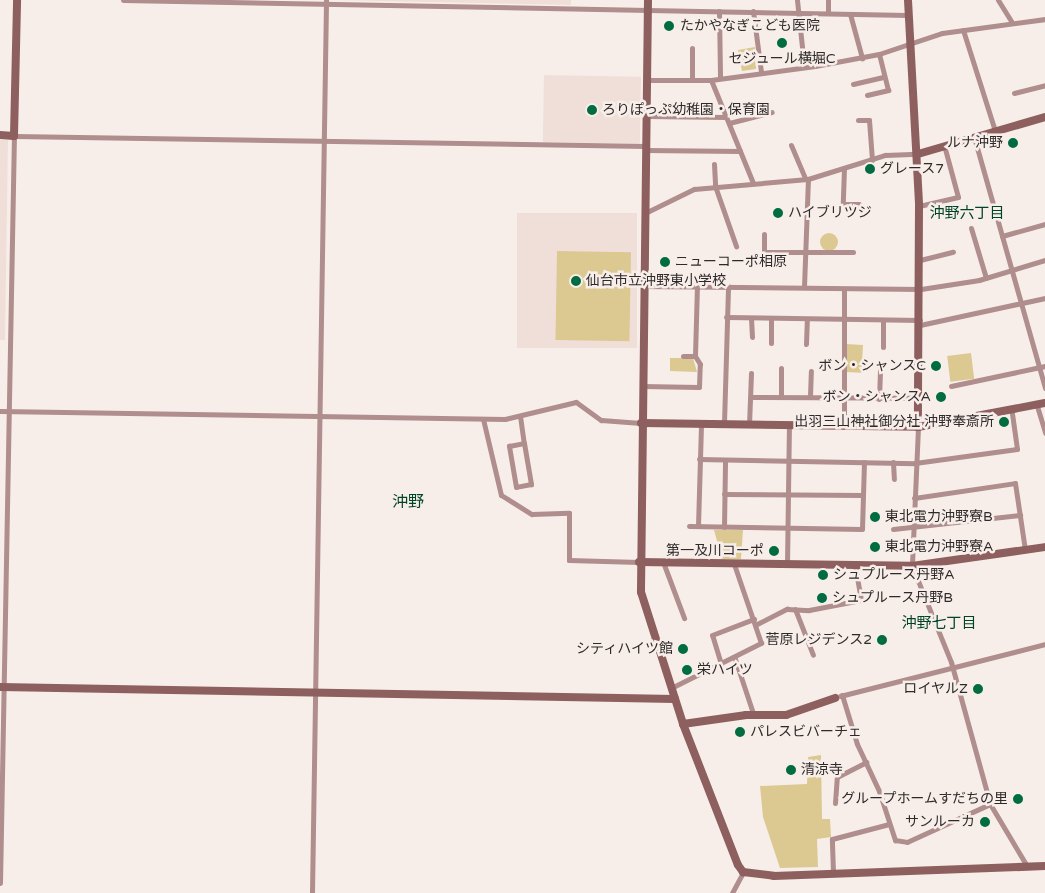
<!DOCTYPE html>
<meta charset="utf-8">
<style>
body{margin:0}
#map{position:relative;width:1045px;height:893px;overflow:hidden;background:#f7eeea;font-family:"Varela Round","Noto Sans JP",sans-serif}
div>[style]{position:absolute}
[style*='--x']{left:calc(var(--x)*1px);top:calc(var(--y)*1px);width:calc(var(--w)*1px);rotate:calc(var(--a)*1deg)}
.built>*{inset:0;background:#f0dfd8;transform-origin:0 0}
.green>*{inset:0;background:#dcc891;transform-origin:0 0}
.round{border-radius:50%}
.street>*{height:5px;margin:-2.5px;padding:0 2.5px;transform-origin:2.5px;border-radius:2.5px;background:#af8e8d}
.secondary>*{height:8px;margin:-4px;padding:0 4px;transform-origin:4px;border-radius:4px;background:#8d5f5e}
.dots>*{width:14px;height:14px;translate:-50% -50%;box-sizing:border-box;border:2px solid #f7eeea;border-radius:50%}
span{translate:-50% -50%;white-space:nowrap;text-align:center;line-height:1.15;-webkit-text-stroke:5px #f7eeea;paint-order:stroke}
.poi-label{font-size:14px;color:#2e2a29}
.left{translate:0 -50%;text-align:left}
.right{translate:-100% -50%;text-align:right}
.neighbourhood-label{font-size:15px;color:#004427}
.quarter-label{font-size:16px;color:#004427}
</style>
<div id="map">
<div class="built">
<i style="clip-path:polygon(335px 0,571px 0,571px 5px)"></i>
<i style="left:544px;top:75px;width:97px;height:67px;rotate:1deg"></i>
<i style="clip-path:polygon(0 140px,8px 140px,5px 340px,0 340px)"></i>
<i style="left:517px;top:213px;width:120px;height:135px"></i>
</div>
<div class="green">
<i style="clip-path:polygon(755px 47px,756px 69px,742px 71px,738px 50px)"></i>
<i class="round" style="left:820px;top:233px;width:18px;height:18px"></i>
<i style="left:557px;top:251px;width:74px;height:89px;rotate:1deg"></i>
<i style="left:846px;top:344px;width:17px;height:28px;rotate:3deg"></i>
<i style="left:971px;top:353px;width:26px;height:24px;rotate:83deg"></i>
<i style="clip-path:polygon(670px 358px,693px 358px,697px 372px,670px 371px)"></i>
<i style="clip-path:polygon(714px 530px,743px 530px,741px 559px,722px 559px)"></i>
<i style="clip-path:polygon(821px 755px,822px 819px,830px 819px,831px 837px,817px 839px,818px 867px,780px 868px,763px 817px,760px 786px,807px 784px,808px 757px)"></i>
</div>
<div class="street">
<i style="--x:123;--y:0;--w:785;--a:1.09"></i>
<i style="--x:797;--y:0;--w:65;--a:83.9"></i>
<i style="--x:998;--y:0;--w:25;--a:58"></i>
<i style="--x:719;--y:11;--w:66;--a:89.1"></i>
<i style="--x:753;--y:11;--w:62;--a:82.5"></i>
<i style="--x:828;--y:12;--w:12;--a:-90"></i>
<i style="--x:850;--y:14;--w:46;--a:74.7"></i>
<i style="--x:963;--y:30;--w:106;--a:72.4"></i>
<i style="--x:648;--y:80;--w:63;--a:0"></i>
<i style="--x:711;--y:80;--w:105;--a:-7.7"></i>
<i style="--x:815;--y:66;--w:65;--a:-10.6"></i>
<i style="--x:879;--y:54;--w:66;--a:-18.4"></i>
<i style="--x:942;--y:33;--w:104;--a:-7.7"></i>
<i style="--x:692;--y:80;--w:32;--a:-90"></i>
<i style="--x:711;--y:80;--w:111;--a:67.8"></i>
<i style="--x:853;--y:84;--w:32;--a:-13"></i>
<i style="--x:1014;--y:93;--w:32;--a:-14"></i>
<i style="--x:867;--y:95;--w:22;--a:-13"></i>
<i style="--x:888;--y:90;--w:37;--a:-104"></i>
<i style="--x:647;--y:116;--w:79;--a:0.7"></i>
<i style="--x:858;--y:120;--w:11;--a:0"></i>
<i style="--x:869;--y:120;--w:40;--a:85.7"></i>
<i style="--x:729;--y:123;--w:44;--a:-14.3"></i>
<i style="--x:974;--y:137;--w:261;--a:74.2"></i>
<i style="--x:791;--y:145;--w:36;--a:67"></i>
<i style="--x:646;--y:150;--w:94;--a:0.6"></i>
<i style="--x:714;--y:164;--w:22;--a:87"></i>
<i style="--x:715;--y:186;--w:64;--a:70.7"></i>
<i style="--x:844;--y:168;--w:36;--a:92"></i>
<i style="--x:843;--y:204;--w:16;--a:0"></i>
<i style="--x:919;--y:206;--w:40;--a:-13"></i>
<i style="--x:958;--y:197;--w:54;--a:-105.1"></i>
<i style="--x:645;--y:213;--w:55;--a:-26.1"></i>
<i style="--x:694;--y:189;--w:114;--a:-5"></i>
<i style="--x:808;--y:179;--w:81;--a:-17.3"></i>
<i style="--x:885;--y:155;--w:33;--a:-2"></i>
<i style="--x:971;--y:228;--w:52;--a:73.3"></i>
<i style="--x:764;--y:234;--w:18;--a:90"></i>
<i style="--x:764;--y:252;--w:89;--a:0"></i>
<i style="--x:1002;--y:236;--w:45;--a:-15.6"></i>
<i style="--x:920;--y:260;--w:34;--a:-14"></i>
<i style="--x:643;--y:286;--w:278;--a:0.6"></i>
<i style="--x:921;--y:289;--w:59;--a:-8.8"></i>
<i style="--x:979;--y:280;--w:69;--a:-16.9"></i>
<i style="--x:804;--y:287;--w:108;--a:-87.9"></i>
<i style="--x:844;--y:289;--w:137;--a:90"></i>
<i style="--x:726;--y:317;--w:194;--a:0.9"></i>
<i style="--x:751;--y:318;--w:19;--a:87"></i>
<i style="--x:920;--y:325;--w:128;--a:-12.2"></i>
<i style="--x:771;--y:343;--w:25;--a:-90"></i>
<i style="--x:806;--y:344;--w:25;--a:-88"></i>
<i style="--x:883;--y:347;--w:27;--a:-90"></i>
<i style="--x:683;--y:356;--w:12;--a:0"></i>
<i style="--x:642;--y:386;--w:57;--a:1"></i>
<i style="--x:699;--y:387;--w:23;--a:-88"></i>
<i style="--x:700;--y:364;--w:9;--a:-122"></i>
<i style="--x:695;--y:356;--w:70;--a:-88.4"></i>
<i style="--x:951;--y:386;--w:96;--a:-12"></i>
<i style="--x:781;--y:396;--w:28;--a:-90"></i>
<i style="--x:810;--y:396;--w:25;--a:-88"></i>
<i style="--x:753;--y:397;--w:164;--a:0.3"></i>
<i style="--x:879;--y:399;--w:29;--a:-88"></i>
<i style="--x:1037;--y:406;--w:28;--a:73"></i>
<i style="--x:0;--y:411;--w:505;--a:0.91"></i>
<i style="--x:505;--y:419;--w:73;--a:-13.5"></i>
<i style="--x:576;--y:402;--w:31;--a:36"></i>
<i style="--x:601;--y:420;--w:40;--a:4.3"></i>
<i style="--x:520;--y:416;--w:27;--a:82"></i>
<i style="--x:524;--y:443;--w:42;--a:80.3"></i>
<i style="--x:531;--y:484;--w:15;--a:169"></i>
<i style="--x:516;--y:487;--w:42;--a:-99.7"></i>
<i style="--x:509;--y:446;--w:15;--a:-11"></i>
<i style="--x:483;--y:419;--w:78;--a:76.7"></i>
<i style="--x:501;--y:495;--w:36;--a:32"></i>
<i style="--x:532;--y:514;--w:37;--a:-2"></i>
<i style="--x:569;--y:513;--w:47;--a:90"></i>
<i style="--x:569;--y:560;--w:70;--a:1.6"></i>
<i style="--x:724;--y:423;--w:137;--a:-88.3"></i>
<i style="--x:749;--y:425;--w:52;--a:-87.8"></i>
<i style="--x:918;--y:427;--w:139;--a:92.5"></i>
<i style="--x:912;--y:566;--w:104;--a:67.9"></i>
<i style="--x:951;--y:662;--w:147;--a:74.6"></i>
<i style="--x:990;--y:804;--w:72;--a:59.2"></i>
<i style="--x:699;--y:459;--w:216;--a:1.1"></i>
<i style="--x:915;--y:463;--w:103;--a:-7.8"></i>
<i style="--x:1017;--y:449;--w:36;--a:-98"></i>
<i style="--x:893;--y:462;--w:17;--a:87"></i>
<i style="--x:724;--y:494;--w:139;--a:0.4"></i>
<i style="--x:914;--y:498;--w:102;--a:-8.4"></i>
<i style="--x:1015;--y:483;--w:68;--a:81.5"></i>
<i style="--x:689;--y:526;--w:173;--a:1"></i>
<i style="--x:862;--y:529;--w:67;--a:-88.3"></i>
<i style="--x:698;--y:526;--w:103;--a:-88.3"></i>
<i style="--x:724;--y:527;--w:67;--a:-89.1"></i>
<i style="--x:893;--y:529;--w:128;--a:-6.3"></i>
<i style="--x:663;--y:562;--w:60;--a:69.4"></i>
<i style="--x:787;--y:565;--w:140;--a:-89.2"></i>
<i style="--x:795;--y:609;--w:49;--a:68.6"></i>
<i style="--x:757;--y:624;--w:34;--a:-27"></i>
<i style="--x:787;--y:609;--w:22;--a:3"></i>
<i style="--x:809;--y:610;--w:53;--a:-10.9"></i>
<i style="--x:861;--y:600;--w:36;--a:-100"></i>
<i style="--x:735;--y:659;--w:60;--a:71.6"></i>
<i style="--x:721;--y:664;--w:30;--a:-107"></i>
<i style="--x:712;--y:635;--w:45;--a:-20.9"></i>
<i style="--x:671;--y:688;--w:101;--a:-26.6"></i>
<i style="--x:761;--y:643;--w:83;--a:-108.9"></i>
<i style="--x:842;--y:695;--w:51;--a:73"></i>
<i style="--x:857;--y:744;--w:52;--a:64.9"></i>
<i style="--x:879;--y:791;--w:52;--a:71.9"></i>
<i style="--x:895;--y:840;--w:12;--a:9"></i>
<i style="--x:907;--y:842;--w:91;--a:-24.6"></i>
<i style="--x:840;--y:696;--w:211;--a:-14.2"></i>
<i style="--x:835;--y:762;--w:13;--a:67"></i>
<i style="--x:835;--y:803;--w:26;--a:-86"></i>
<i style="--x:837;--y:777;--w:33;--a:-27"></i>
<i style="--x:833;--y:872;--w:33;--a:-92"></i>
<i style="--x:832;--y:839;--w:59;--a:-14.7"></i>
<i style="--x:0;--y:883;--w:747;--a:-88.93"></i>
<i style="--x:14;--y:136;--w:632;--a:0.91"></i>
<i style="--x:312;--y:893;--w:893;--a:-89.1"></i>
<i style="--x:732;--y:893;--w:24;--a:-62"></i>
</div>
<div class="secondary">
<i style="--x:648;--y:0;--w:592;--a:90.68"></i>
<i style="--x:641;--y:592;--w:139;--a:72.3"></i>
<i style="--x:683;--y:724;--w:151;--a:68.7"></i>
<i style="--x:738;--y:865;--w:9;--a:54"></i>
<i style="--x:743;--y:872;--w:31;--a:7"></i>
<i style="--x:774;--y:876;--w:271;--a:-2.1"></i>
<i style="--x:908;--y:0;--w:206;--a:86.9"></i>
<i style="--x:919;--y:206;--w:221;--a:90.3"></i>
<i style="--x:0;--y:135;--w:14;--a:4"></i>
<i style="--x:14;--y:136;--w:136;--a:-88.7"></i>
<i style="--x:918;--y:154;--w:132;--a:-16.2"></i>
<i style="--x:641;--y:423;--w:277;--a:0.8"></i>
<i style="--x:918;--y:427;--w:129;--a:-10.7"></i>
<i style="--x:639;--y:562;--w:273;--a:0.8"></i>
<i style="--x:912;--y:566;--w:134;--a:-8.1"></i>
<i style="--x:0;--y:687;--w:675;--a:1.02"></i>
<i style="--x:683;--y:724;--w:64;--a:-8.1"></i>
<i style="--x:746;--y:715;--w:40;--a:0"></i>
<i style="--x:786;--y:715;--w:52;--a:-19.1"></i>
</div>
<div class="dots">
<i style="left:669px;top:26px;background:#016b42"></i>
<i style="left:782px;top:43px;background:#016b42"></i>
<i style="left:592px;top:110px;background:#016b42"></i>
<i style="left:1013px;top:143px;background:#016b42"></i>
<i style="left:870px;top:169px;background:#016b42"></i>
<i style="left:778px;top:213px;background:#016b42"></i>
<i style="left:665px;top:262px;background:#016b42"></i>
<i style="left:576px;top:281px;background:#016b42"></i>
<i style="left:936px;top:366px;background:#016b42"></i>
<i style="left:941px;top:397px;background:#016b42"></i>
<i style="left:1004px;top:422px;background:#016b42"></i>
<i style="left:875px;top:517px;background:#016b42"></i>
<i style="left:875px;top:547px;background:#016b42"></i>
<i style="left:774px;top:551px;background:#016b42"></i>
<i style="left:823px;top:575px;background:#016b42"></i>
<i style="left:822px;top:598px;background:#016b42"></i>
<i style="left:882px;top:640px;background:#016b42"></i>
<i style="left:683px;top:649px;background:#016b42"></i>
<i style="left:687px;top:670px;background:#016b42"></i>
<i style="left:978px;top:689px;background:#016b42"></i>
<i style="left:740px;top:732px;background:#016b42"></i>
<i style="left:791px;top:770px;background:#016b42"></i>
<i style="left:1018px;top:799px;background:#016b42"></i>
<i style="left:985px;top:822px;background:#016b42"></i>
</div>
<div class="poi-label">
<span class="left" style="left:680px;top:26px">たかやなぎこども医院</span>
<span style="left:782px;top:59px">セジュール横堀C</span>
<span class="left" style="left:602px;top:110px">ろりぽっぷ幼稚園・保育園</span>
<span class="right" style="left:1003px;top:143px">ルナ沖野</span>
<span class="left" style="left:880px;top:169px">グレース7</span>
<span class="left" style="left:788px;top:213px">ハイブリツジ</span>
<span class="left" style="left:675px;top:262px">ニューコーポ相原</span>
<span class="left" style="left:586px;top:281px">仙台市立沖野東小学校</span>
<span class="right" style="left:926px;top:366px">ボン・シャンスC</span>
<span class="right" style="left:931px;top:397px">ボン・シャンスA</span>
<span class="right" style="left:994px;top:422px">出羽三山神社御分社 沖野奉斎所</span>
<span class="left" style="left:885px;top:517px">東北電力沖野寮B</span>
<span class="left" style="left:885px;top:547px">東北電力沖野寮A</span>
<span class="right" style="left:764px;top:551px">第一及川コーポ</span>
<span class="left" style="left:833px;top:575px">シュプルース丹野A</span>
<span class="left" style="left:832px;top:598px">シュプルース丹野B</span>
<span class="right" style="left:872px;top:640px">菅原レジデンス2</span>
<span class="right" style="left:673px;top:649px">シティハイツ館</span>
<span class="left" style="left:697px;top:670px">栄ハイツ</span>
<span class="right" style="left:968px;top:689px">ロイヤルZ</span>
<span class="left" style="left:750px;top:732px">パレスビバーチェ</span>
<span class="left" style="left:801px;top:770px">清涼寺</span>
<span class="right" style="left:1008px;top:799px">グループホームすだちの里</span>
<span class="right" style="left:975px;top:822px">サンルーカ</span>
</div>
<div class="neighbourhood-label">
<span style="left:967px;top:214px">沖野六丁目</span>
<span style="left:939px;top:624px">沖野七丁目</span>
</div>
<div class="quarter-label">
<span style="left:408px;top:502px">沖野</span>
</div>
</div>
